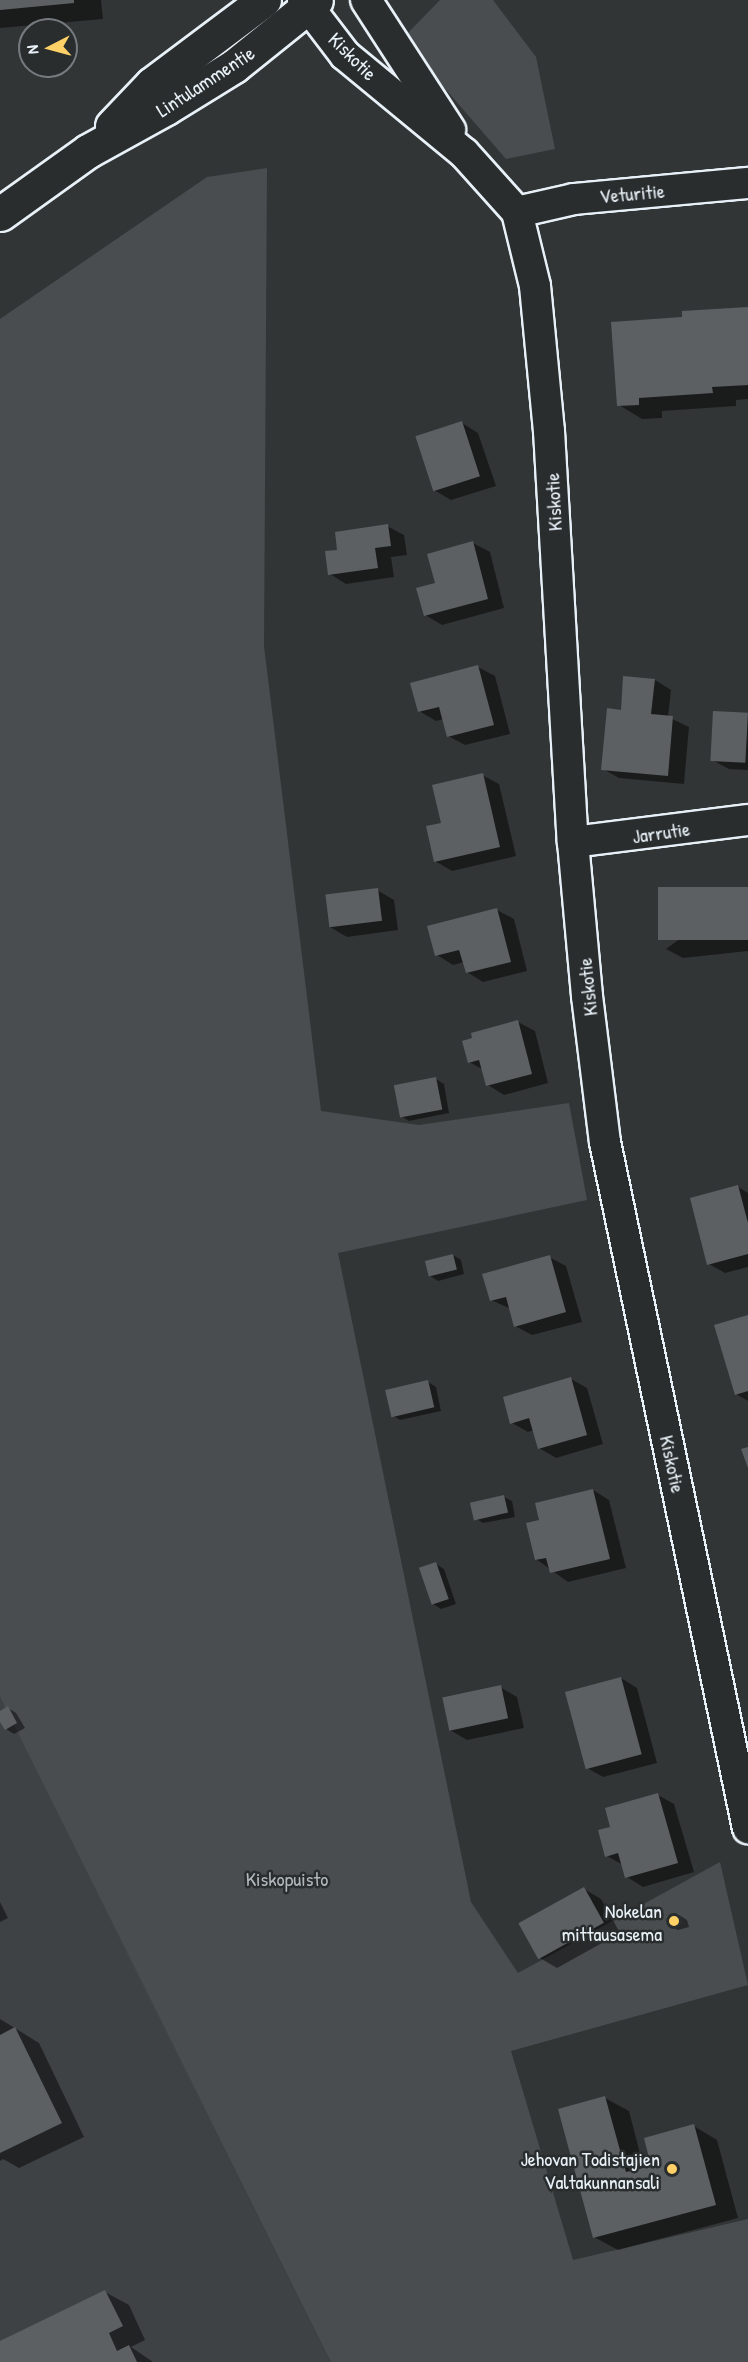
<!DOCTYPE html>
<style>
body{margin:0}
#map{position:relative;width:748px;height:2362px;overflow:hidden;background:#323536;font-family:"Patrick Hand",sans-serif}
div>[style]{position:absolute}
[style*='--x']{left:calc(var(--x)*1px);top:calc(var(--y)*1px);width:calc(var(--w)*1px);rotate:calc(var(--a)*1deg)}
.built>*{inset:0;background:#3f4244}
.green>*{inset:0;background:#494d4f}
.shadow>*{inset:0;background:#0007}
.building>*{inset:0;background:#5c6063;transform-origin:0 0}
.roads{filter:drop-shadow(2px 0 #e8f1f8) drop-shadow(-2px 0 #e8f1f8) drop-shadow(0 2px #e8f1f8) drop-shadow(0 -2px #e8f1f8)}
.minor>*{height:30px;margin:-15px;padding:0 15px;transform-origin:15px;border-radius:15px;background:#2a2d2e}
.tertiary>*{height:33px;margin:-16.5px;padding:0 16.5px;transform-origin:16.5px;border-radius:16.5px;background:#2a2d2e}
.dots>*{width:16px;height:16px;translate:-50% -50%;box-sizing:border-box;border:3px solid #2a2d2e;border-radius:50%}
span{translate:-50% -50%;white-space:nowrap;text-align:center;line-height:1.15;-webkit-text-stroke:5px #2a2d2e;paint-order:stroke}
.street-label{font-size:20px;color:#e8f1f8}
.park-label{font-size:20px;color:#b0b8bd}
.poi-label{font-size:20px;color:#e8f1f8}
.right{translate:-100% -50%;text-align:right}
.north{position:absolute;left:18px;top:18px;width:60px;height:60px;box-sizing:border-box;background:#2a2d2e;border:2px solid #767b7f;border-radius:50%;rotate:264deg;font-size:16px;font-weight:700;line-height:24px;text-align:center;color:#e8f1f8}
.north::after{content:'';display:block;margin:auto;width:21px;height:27px;background:#ffd166;clip-path:polygon(50% 0,100% 100%,50% 72%,0 100%)}
</style>
<div id="map">
<div class="built">
<i style="clip-path:polygon(0 1697px,221px 2137px,331px 2362px,0 2362px)"></i>
</div>
<div class="green">
<i style="clip-path:polygon(440px 0,493px 0,536px 57px,555px 149px,506px 159px,402px 39px)"></i>
<i style="clip-path:polygon(267px 168px,264px 646px,321px 1111px,419px 1125px,569px 1103px,587px 1200px,338px 1253px,471px 1902px,518px 1973px,720px 1862px,748px 1985px,511px 2051px,573px 2260px,748px 2219px,748px 2362px,331px 2362px,0 1697px,0 319px,207px 177px)"></i>
</div>
<div class="shadow">
<i style="clip-path:polygon(0 0,101px 0,103px 19px,0 28px)"></i>
<i style="clip-path:polygon(748px 308px,748px 399px,736px 400px,736px 406px,662px 411px,662px 418px,642px 419px,619px 405px,684px 319px)"></i>
<i style="clip-path:polygon(462px 423px,478px 433px,496px 486px,451px 500px,434px 490px)"></i>
<i style="clip-path:polygon(387px 526px,404px 535px,407px 555px,391px 557px,394px 577px,346px 584px,330px 574px,339px 551px)"></i>
<i style="clip-path:polygon(473px 543px,490px 552px,504px 608px,442px 625px,425px 615px,437px 584px)"></i>
<i style="clip-path:polygon(478px 667px,495px 676px,510px 734px,465px 745px,448px 736px,444px 719px,436px 721px,419px 711px)"></i>
<i style="clip-path:polygon(655px 680px,671px 690px,668px 717px,689px 727px,684px 784px,619px 778px,603px 769px,622px 711px)"></i>
<i style="clip-path:polygon(748px 714px,748px 770px,729px 769px,712px 760px)"></i>
<i style="clip-path:polygon(482px 775px,499px 784px,516px 856px,452px 871px,435px 861px,443px 824px)"></i>
<i style="clip-path:polygon(748px 889px,748px 951px,683px 958px,666px 949px)"></i>
<i style="clip-path:polygon(377px 890px,394px 900px,398px 930px,347px 937px,330px 927px)"></i>
<i style="clip-path:polygon(497px 910px,514px 919px,527px 971px,483px 982px,467px 972px,464px 962px,453px 965px,437px 955px)"></i>
<i style="clip-path:polygon(518px 1022px,535px 1031px,548px 1083px,504px 1095px,488px 1085px,484px 1070px,469px 1062px)"></i>
<i style="clip-path:polygon(436px 1079px,444px 1084px,449px 1113px,409px 1121px,401px 1116px)"></i>
<i style="clip-path:polygon(738px 1187px,748px 1193px,748px 1267px,725px 1273px,709px 1264px)"></i>
<i style="clip-path:polygon(453px 1255px,461px 1260px,464px 1274px,438px 1281px,430px 1276px)"></i>
<i style="clip-path:polygon(549px 1257px,566px 1266px,582px 1322px,532px 1335px,515px 1326px,511px 1309px,491px 1300px)"></i>
<i style="clip-path:polygon(748px 1317px,748px 1401px,736px 1394px)"></i>
<i style="clip-path:polygon(571px 1379px,587px 1388px,603px 1444px,556px 1458px,539px 1448px,534px 1430px,528px 1432px,512px 1423px)"></i>
<i style="clip-path:polygon(428px 1382px,436px 1387px,441px 1411px,400px 1420px,392px 1415px)"></i>
<i style="clip-path:polygon(593px 1490px,609px 1500px,626px 1568px,568px 1582px,536px 1559px,541px 1521px)"></i>
<i style="clip-path:polygon(504px 1497px,512px 1501px,515px 1517px,483px 1523px,475px 1518px)"></i>
<i style="clip-path:polygon(436px 1564px,444px 1569px,456px 1604px,441px 1609px,433px 1604px)"></i>
<i style="clip-path:polygon(621px 1678px,637px 1688px,657px 1763px,603px 1777px,587px 1768px)"></i>
<i style="clip-path:polygon(500px 1687px,517px 1697px,524px 1728px,467px 1740px,450px 1730px)"></i>
<i style="clip-path:polygon(8px 1708px,16px 1713px,25px 1728px,14px 1734px,6px 1729px,0 1719px,0 1712px)"></i>
<i style="clip-path:polygon(658px 1795px,674px 1804px,694px 1872px,643px 1887px,627px 1877px,623px 1865px,607px 1856px,612px 1828px)"></i>
<i style="clip-path:polygon(584px 1889px,601px 1899px,620px 1933px,557px 1968px,540px 1958px)"></i>
<i style="clip-path:polygon(0 1902px,8px 1918px,0 1922px)"></i>
<i style="clip-path:polygon(679px 1915px,687px 1920px,689px 1927px,678px 1930px,670px 1926px)"></i>
<i style="clip-path:polygon(0 2019px,39px 2043px,84px 2137px,19px 2168px,3px 2159px,0 2161px)"></i>
<i style="clip-path:polygon(605px 2098px,629px 2111px,644px 2169px,652px 2167px,694px 2126px,717px 2140px,738px 2218px,618px 2250px,594px 2237px)"></i>
<i style="clip-path:polygon(105px 2292px,129px 2305px,145px 2340px,131px 2347px,153px 2362px,0 2362px,0 2342px)"></i>
</div>
<div class="building">
<i style="clip-path:polygon(0 0,74px 0,74px 3px,0 10px)"></i>
<i style="clip-path:polygon(748px 307px,748px 385px,712px 387px,713px 393px,639px 398px,639px 405px,617px 406px,611px 322px,682px 317px,682px 311px)"></i>
<i style="left:462px;top:421px;width:58px;height:49px;rotate:72deg"></i>
<i style="clip-path:polygon(388px 524px,391px 546px,375px 548px,378px 568px,328px 575px,325px 551px,337px 550px,335px 532px)"></i>
<i style="clip-path:polygon(473px 541px,488px 599px,424px 616px,416px 588px,435px 583px,427px 554px)"></i>
<i style="clip-path:polygon(478px 665px,494px 725px,447px 737px,439px 707px,418px 712px,410px 683px)"></i>
<i style="clip-path:polygon(623px 676px,655px 679px,651px 714px,673px 716px,668px 776px,601px 770px,607px 708px,621px 710px)"></i>
<i style="left:713px;top:711px;width:35px;height:50px;rotate:3deg"></i>
<i style="clip-path:polygon(483px 773px,500px 847px,434px 862px,426px 826px,441px 823px,432px 785px)"></i>
<i style="left:748px;top:887px;width:53px;height:90px;rotate:90deg"></i>
<i style="left:378px;top:888px;width:33px;height:53px;rotate:83deg"></i>
<i style="clip-path:polygon(497px 908px,511px 962px,466px 973px,459px 950px,435px 956px,427px 926px)"></i>
<i style="clip-path:polygon(518px 1020px,532px 1074px,486px 1086px,479px 1060px,468px 1063px,462px 1041px,472px 1038px,471px 1033px)"></i>
<i style="left:436px;top:1077px;width:33px;height:43px;rotate:79deg"></i>
<i style="clip-path:polygon(738px 1185px,748px 1223px,748px 1254px,707px 1265px,690px 1198px)"></i>
<i style="left:453px;top:1254px;width:16px;height:29px;rotate:76deg"></i>
<i style="clip-path:polygon(550px 1255px,566px 1312px,514px 1327px,506px 1297px,490px 1301px,482px 1274px)"></i>
<i style="clip-path:polygon(748px 1315px,748px 1391px,735px 1395px,714px 1325px)"></i>
<i style="clip-path:polygon(571px 1377px,587px 1435px,538px 1449px,529px 1418px,510px 1424px,503px 1397px)"></i>
<i style="left:428px;top:1380px;width:28px;height:44px;rotate:77deg"></i>
<i style="clip-path:polygon(748px 1447px,748px 1468px,741px 1449px)"></i>
<i style="clip-path:polygon(593px 1489px,610px 1559px,550px 1573px,546px 1558px,535px 1560px,526px 1523px,539px 1520px,535px 1503px)"></i>
<i style="left:504px;top:1495px;width:18px;height:35px;rotate:77deg"></i>
<i style="left:436px;top:1562px;width:39px;height:18px;rotate:71deg"></i>
<i style="left:621px;top:1677px;width:80px;height:58px;rotate:75deg"></i>
<i style="left:501px;top:1685px;width:34px;height:60px;rotate:78deg"></i>
<i style="clip-path:polygon(8px 1706px,17px 1723px,5px 1730px,0 1722px,0 1711px)"></i>
<i style="clip-path:polygon(658px 1793px,678px 1863px,625px 1878px,618px 1853px,605px 1857px,598px 1830px,610px 1827px,605px 1808px)"></i>
<i style="left:584px;top:1887px;width:41px;height:75px;rotate:61deg"></i>
<i style="left:679px;top:1913px;width:10px;height:14px;rotate:73deg"></i>
<i style="clip-path:polygon(15px 2027px,62px 2123px,0 2153px,0 2035px)"></i>
<i style="clip-path:polygon(605px 2096px,626px 2172px,651px 2166px,644px 2138px,694px 2124px,716px 2205px,593px 2238px,558px 2109px)"></i>
<i style="clip-path:polygon(105px 2290px,123px 2326px,109px 2333px,117px 2351px,129px 2345px,137px 2362px,0 2362px,0 2341px)"></i>
</div>
<div class="roads">
<div class="minor">
<i style="--x:303;--y:0;--w:69;--a:52.6"></i>
<i style="--x:345;--y:55;--w:154;--a:39.5"></i>
<i style="--x:464;--y:153;--w:79;--a:48.1"></i>
<i style="--x:517;--y:212;--w:76;--a:76.3"></i>
<i style="--x:535;--y:286;--w:146;--a:84.5"></i>
<i style="--x:549;--y:431;--w:412;--a:86.7"></i>
<i style="--x:573;--y:842;--w:155;--a:84.8"></i>
<i style="--x:587;--y:996;--w:147;--a:83"></i>
<i style="--x:605;--y:1142;--w:701;--a:78.23"></i>
<i style="--x:366;--y:0;--w:155;--a:57.1"></i>
<i style="--x:517;--y:212;--w:58;--a:-12.8"></i>
<i style="--x:574;--y:199;--w:175;--a:-5.3"></i>
<i style="--x:573;--y:842;--w:176;--a:-7.2"></i>
</div>
<div class="tertiary">
<i style="--x:112;--y:126;--w:58;--a:-46.4"></i>
<i style="--x:152;--y:84;--w:140;--a:-36.9"></i>
<i style="--x:0;--y:214;--w:108;--a:-35.6"></i>
<i style="--x:88;--y:151;--w:89;--a:-28.9"></i>
<i style="--x:166;--y:108;--w:80;--a:-31.7"></i>
<i style="--x:234;--y:66;--w:105;--a:-38.8"></i>
</div>
</div>
<div class="dots">
<i style="left:674px;top:1921px;background:#ffd166"></i>
<i style="left:672px;top:2169px;background:#ffd166"></i>
</div>
<div class="street-label">
<span style="left:353px;top:56px;rotate:45deg">Kiskotie</span>
<span style="left:205px;top:81px;rotate:-33deg">Lintulammentie</span>
<span style="left:632px;top:193px;rotate:-5deg">Veturitie</span>
<span style="left:553px;top:502px;rotate:-93deg">Kiskotie</span>
<span style="left:661px;top:832px;rotate:-8deg">Jarrutie</span>
<span style="left:587px;top:987px;rotate:-96deg">Kiskotie</span>
<span style="left:673px;top:1464px;rotate:78deg">Kiskotie</span>
</div>
<div class="park-label">
<span style="left:287px;top:1878px">Kiskopuisto</span>
</div>
<div class="poi-label">
<span class="right" style="left:662px;top:1922px">Nokelan<br>mittausasema</span>
<span class="right" style="left:660px;top:2170px">Jehovan Todistajien<br>Valtakunnansali</span>
</div>
<div class="north">N</div>
</div>
